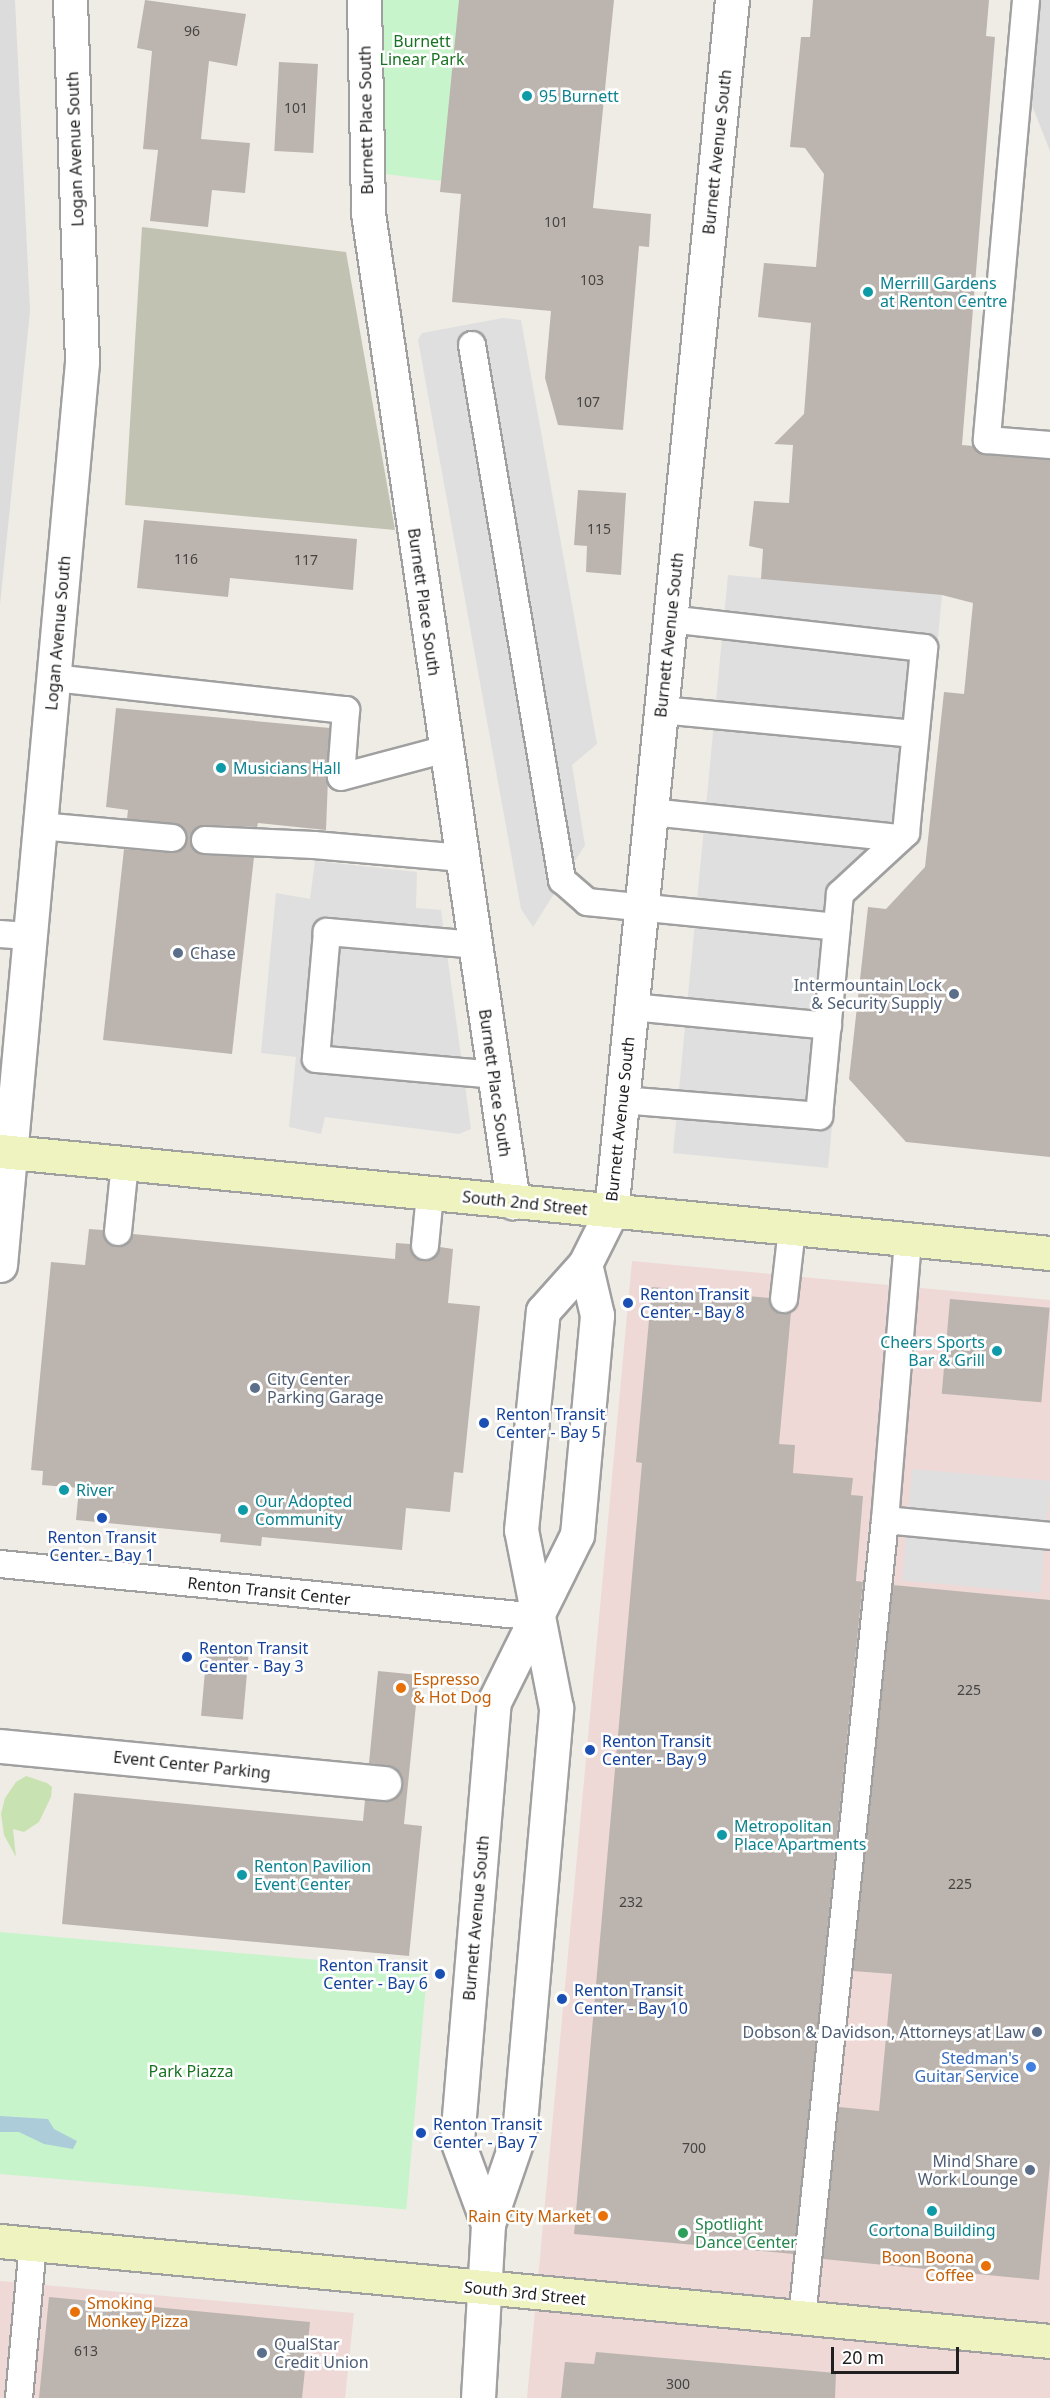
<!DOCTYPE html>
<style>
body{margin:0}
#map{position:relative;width:1050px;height:2398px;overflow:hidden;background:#efece6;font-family:"Noto Sans",sans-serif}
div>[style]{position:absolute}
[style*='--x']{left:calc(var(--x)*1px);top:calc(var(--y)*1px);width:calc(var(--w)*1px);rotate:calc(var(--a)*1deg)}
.residential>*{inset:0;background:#dddcdc}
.commercial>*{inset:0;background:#eed9d7}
.construction>*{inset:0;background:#c2c2b2}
.grass>*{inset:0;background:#c8e3b1}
.park>*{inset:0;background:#c8f4cc;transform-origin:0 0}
.parking>*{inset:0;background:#dfdfdf;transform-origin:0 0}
.water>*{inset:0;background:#abccd8}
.building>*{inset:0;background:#bcb5af;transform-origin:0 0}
.roads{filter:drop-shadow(2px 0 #a0a0a0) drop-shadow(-2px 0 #a0a0a0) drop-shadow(0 2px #a0a0a0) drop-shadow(0 -2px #a0a0a0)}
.service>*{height:26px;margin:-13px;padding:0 13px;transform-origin:13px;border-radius:13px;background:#fff}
.minor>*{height:33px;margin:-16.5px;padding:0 16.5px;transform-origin:16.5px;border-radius:16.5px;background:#fff}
.secondary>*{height:33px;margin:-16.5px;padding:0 16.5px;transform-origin:16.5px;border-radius:16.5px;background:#eff3bf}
.dots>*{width:16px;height:16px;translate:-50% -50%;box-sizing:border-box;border:3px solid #fff;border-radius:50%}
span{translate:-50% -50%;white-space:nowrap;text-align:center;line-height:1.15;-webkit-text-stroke:5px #fff;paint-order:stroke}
.number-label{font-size:14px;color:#464443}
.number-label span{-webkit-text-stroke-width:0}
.park-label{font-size:16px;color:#177321}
.culture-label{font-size:16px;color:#0d838f}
.left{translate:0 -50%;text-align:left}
.right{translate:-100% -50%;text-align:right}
.street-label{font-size:16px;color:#1f1f1f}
.service-label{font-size:16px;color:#4e5e75}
.transit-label{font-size:16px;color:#164399}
.food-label{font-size:16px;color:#c56008}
.shop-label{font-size:16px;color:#366cbe}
.leisure-label{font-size:16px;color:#27864d}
.scale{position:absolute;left:831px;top:2347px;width:128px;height:27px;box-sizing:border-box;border:3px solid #1f1f1f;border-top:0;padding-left:8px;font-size:18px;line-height:21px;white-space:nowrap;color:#1f1f1f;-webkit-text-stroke:4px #fff;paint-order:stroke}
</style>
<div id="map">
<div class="residential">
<i style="clip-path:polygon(0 0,15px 0,30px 311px,0 605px)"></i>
<i style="clip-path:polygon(1026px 0,1050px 0,1050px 151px,1020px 75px)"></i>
</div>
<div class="commercial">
<i style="clip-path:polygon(632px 1261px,1050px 1300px,1050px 2398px,527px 2398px)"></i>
<i style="clip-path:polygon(0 2281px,354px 2313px,345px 2398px,0 2398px)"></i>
</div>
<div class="construction">
<i style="clip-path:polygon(142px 227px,346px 252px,395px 530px,125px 505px)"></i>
</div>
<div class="grass">
<i style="clip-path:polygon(26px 1776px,47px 1783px,52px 1787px,51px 1797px,39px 1822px,24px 1832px,13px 1829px,16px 1857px,4px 1835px,1px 1814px,5px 1798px,16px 1782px)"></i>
</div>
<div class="park">
<i style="clip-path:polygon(382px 0,467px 0,450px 182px,377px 173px)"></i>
<i style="left:0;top:1932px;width:429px;height:241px;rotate:5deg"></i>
</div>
<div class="parking">
<i style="clip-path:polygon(503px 318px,521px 320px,597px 744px,572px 765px,585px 845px,533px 927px,521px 909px,418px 340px,422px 333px)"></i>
<i style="clip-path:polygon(728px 575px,942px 595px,919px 839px,854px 898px,828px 1168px,673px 1153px)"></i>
<i style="clip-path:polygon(315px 861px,417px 872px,416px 908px,441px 910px,471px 1129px,459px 1134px,325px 1117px,321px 1134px,289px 1127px,296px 1057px,261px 1053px,276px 893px,310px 899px)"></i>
<i style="left:912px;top:1469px;width:139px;height:112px;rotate:5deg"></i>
</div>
<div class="water">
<i style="clip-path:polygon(0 2116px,48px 2119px,54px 2129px,77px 2141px,73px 2149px,44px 2144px,19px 2132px,0 2132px)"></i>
</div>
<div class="building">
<i style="clip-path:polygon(145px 0,246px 14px,237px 66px,209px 61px,201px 139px,250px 143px,245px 193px,212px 190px,208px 227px,150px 221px,158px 150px,143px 149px,152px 51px,137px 48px)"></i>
<i style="clip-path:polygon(459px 0,614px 0,593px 208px,651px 214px,649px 247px,639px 246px,623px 430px,558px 425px,545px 378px,551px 311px,452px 302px,461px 194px,440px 192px)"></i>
<i style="clip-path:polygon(813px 0,989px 0,986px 36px,995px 37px,962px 445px,974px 446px,986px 455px,1050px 460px,1050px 1157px,906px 1142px,849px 1079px,868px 907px,886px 909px,925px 867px,944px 692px,964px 694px,973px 603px,942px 595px,761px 579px,763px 549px,749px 546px,754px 501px,789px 503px,793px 445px,774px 444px,804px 414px,811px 323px,758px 317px,764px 263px,816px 267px,824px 174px,805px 148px,790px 147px,801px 37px,810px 37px)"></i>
<i style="left:279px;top:62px;width:39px;height:89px;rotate:3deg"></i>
<i style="clip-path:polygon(578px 490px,626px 493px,621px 575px,586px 572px,587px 546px,574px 545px)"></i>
<i style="clip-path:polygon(144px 520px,357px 539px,353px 590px,230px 578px,228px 597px,137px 588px)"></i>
<i style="clip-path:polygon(116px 708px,330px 728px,326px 830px,258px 823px,257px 827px,206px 825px,198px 827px,190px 839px,192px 847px,204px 855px,254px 857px,232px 1054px,103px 1040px,124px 849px,171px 853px,184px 847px,187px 839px,180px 825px,127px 819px,128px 810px,106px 807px)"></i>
<i style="clip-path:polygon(89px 1229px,103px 1230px,109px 1244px,117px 1247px,130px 1241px,133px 1234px,395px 1259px,396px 1243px,410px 1244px,416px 1258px,424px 1261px,437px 1255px,440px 1247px,453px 1249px,448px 1303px,480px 1306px,463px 1473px,454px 1472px,450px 1512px,406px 1508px,402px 1550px,262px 1537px,261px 1546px,220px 1542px,221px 1534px,76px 1520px,79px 1488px,42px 1485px,43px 1471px,31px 1470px,51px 1262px,85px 1265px)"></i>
<i style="clip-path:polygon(652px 1287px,769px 1298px,776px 1311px,791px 1312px,779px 1444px,795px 1445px,793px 1473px,853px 1478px,851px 1495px,863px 1496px,856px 1581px,863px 1582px,794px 2254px,574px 2234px,642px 1463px,636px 1462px)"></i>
<i style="left:950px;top:1299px;width:100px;height:95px;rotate:5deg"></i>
<i style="clip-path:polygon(893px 1585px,1050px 1600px,1050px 2163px,1039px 2280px,823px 2259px,839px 2107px,879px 2111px,892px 1974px,853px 1971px)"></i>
<i style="left:207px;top:1648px;width:42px;height:68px;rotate:5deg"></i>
<i style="clip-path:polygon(378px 1671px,419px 1675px,404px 1824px,422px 1826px,409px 1956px,62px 1924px,74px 1793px,363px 1821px,365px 1800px,392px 1800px,403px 1785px,401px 1775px,394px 1767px,369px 1763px)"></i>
<i style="clip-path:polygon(49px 2297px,310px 2322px,302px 2398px,39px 2398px)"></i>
<i style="clip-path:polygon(596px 2352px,836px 2373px,835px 2398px,561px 2398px,565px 2362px,594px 2364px)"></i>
</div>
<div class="roads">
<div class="service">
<i style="--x:1026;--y:0;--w:442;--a:95.1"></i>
<i style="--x:987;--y:440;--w:63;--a:4.5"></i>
<i style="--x:472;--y:345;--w:543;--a:80.45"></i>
<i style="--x:562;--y:880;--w:33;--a:41"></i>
<i style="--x:587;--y:902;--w:251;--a:5.7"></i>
<i style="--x:54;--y:678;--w:294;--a:6.3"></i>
<i style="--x:346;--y:710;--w:67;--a:94.3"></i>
<i style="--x:341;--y:777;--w:109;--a:-14.9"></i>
<i style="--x:661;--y:710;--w:255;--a:5.4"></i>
<i style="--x:651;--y:812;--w:250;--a:6"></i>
<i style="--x:40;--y:826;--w:133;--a:5.2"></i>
<i style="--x:205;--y:840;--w:109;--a:2.6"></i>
<i style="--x:314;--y:845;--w:149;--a:5"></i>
<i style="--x:0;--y:934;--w:31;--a:4"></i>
<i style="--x:476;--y:945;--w:150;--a:-175"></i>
<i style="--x:327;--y:932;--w:127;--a:95"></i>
<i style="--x:316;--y:1059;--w:179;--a:5.1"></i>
<i style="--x:632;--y:1007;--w:197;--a:5.5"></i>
<i style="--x:622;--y:1100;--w:198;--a:4.6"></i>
<i style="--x:819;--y:1116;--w:223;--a:-84.6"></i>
<i style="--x:840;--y:894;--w:90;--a:-42.7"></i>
<i style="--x:906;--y:833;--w:186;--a:-84.4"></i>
<i style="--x:924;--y:648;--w:256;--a:-173.5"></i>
<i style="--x:118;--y:1232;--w:69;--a:-84.2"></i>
<i style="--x:425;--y:1246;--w:52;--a:-84.5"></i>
<i style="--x:784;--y:1299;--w:70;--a:-83.5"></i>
<i style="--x:885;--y:1520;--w:166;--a:5.5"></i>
<i style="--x:0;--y:1564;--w:542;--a:5.62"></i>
<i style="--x:802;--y:2318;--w:802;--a:-84.06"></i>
<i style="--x:885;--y:1520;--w:281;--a:-85.3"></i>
<i style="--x:19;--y:2398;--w:155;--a:-84.8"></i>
</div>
<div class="minor">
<i style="--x:364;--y:0;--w:213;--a:88.9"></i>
<i style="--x:368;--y:213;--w:1000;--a:81.66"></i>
<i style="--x:0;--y:1265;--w:907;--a:-84.81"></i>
<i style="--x:82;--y:362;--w:362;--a:-91.9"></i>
<i style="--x:0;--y:1746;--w:386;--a:5.5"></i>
<i style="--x:488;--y:2224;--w:90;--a:-110.3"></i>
<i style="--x:457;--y:2140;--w:440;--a:-85.2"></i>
<i style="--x:494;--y:1702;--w:186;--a:-63.6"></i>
<i style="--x:577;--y:1535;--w:221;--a:-84.8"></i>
<i style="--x:597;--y:1315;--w:52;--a:-103.2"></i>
<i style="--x:478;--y:2398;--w:174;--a:-86.7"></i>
<i style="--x:488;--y:2224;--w:95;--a:-71"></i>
<i style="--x:519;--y:2134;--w:428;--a:-85"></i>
<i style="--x:556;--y:1708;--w:181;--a:-101.1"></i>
<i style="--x:521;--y:1530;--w:220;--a:-84.3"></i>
<i style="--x:543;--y:1311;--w:63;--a:-48.2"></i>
<i style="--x:585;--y:1264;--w:58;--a:-63.4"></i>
<i style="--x:611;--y:1212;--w:1218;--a:-84.3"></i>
</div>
<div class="secondary">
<i style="--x:0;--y:1151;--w:1055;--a:5.55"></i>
<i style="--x:0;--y:2241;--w:1055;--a:5.44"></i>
</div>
</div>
<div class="dots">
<i style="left:527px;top:96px;background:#0f9aa8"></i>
<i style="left:868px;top:292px;background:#0f9aa8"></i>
<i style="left:221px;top:768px;background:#0f9aa8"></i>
<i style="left:178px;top:953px;background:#5c6f8a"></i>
<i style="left:954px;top:994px;background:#5c6f8a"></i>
<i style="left:628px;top:1303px;background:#1a4fb4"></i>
<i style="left:997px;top:1351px;background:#0f9aa8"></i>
<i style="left:255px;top:1388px;background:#5c6f8a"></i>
<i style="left:484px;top:1423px;background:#1a4fb4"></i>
<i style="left:64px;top:1490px;background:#0f9aa8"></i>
<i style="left:243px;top:1510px;background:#0f9aa8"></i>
<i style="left:102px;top:1518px;background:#1a4fb4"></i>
<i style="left:187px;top:1657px;background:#1a4fb4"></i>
<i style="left:401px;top:1688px;background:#e8710a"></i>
<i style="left:590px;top:1750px;background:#1a4fb4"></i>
<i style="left:722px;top:1835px;background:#0f9aa8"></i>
<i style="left:242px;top:1875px;background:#0f9aa8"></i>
<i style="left:440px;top:1974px;background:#1a4fb4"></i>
<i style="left:562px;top:1999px;background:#1a4fb4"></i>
<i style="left:1037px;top:2032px;background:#5c6f8a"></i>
<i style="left:1031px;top:2067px;background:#3f7fe0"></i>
<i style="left:421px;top:2133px;background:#1a4fb4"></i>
<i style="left:1030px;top:2170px;background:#5c6f8a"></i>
<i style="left:932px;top:2211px;background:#0f9aa8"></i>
<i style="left:603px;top:2216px;background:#e8710a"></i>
<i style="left:683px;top:2233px;background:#2e9e5b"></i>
<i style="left:986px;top:2266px;background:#e8710a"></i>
<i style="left:75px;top:2312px;background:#e8710a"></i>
<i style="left:262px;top:2353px;background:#5c6f8a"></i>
</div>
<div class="number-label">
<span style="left:192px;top:31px">96</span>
<span style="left:296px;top:108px">101</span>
<span style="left:556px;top:222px">101</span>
<span style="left:592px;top:280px">103</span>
<span style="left:588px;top:402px">107</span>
<span style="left:599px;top:529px">115</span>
<span style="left:186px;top:559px">116</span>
<span style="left:306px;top:560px">117</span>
<span style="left:969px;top:1690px">225</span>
<span style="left:960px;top:1884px">225</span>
<span style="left:631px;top:1902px">232</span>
<span style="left:694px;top:2148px">700</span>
<span style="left:86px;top:2351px">613</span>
<span style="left:678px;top:2384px">300</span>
</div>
<div class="park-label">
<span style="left:422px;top:50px">Burnett<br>Linear Park</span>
<span style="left:191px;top:2071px">Park Piazza</span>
</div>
<div class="culture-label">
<span class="left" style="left:539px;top:96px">95 Burnett</span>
<span class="left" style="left:880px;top:292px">Merrill Gardens<br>at Renton Centre</span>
<span class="left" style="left:233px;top:768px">Musicians Hall</span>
<span class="right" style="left:985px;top:1351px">Cheers Sports<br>Bar &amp; Grill</span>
<span class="left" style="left:76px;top:1490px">River</span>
<span class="left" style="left:255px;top:1510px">Our Adopted<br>Community</span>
<span class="left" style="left:734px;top:1835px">Metropolitan<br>Place Apartments</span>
<span class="left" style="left:254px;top:1875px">Renton Pavilion<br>Event Center</span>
<span style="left:932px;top:2230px">Cortona Building</span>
</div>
<div class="street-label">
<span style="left:366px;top:120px;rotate:-91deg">Burnett Place South</span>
<span style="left:75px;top:149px;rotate:-92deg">Logan Avenue South</span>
<span style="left:717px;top:152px;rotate:-84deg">Burnett Avenue South</span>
<span style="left:424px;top:602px;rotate:82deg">Burnett Place South</span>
<span style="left:58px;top:633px;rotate:-85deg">Logan Avenue South</span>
<span style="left:669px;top:635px;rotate:-84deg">Burnett Avenue South</span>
<span style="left:495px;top:1083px;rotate:82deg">Burnett Place South</span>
<span style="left:620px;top:1119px;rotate:-84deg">Burnett Avenue South</span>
<span style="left:525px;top:1203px;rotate:6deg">South 2nd Street</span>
<span style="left:269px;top:1591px;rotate:6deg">Renton Transit Center</span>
<span style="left:192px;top:1765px;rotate:6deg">Event Center Parking</span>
<span style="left:476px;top:1918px;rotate:-85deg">Burnett Avenue South</span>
<span style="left:525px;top:2293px;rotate:6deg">South 3rd Street</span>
</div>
<div class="service-label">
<span class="left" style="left:190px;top:953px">Chase</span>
<span class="right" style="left:942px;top:994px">Intermountain Lock<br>&amp; Security Supply</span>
<span class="left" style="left:267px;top:1388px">City Center<br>Parking Garage</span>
<span class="right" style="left:1025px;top:2032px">Dobson &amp; Davidson, Attorneys at Law</span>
<span class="right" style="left:1018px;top:2170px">Mind Share<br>Work Lounge</span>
<span class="left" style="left:274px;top:2353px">QualStar<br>Credit Union</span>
</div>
<div class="transit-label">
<span class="left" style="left:640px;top:1303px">Renton Transit<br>Center - Bay 8</span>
<span class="left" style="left:496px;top:1423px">Renton Transit<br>Center - Bay 5</span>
<span style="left:102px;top:1546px">Renton Transit<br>Center - Bay 1</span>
<span class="left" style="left:199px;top:1657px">Renton Transit<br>Center - Bay 3</span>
<span class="left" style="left:602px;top:1750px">Renton Transit<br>Center - Bay 9</span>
<span class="right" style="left:428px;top:1974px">Renton Transit<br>Center - Bay 6</span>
<span class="left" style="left:574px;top:1999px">Renton Transit<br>Center - Bay 10</span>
<span class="left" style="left:433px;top:2133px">Renton Transit<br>Center - Bay 7</span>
</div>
<div class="food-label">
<span class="left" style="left:413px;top:1688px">Espresso<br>&amp; Hot Dog</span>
<span class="right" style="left:591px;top:2216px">Rain City Market</span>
<span class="right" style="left:974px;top:2266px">Boon Boona<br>Coffee</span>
<span class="left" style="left:87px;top:2312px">Smoking<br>Monkey Pizza</span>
</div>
<div class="shop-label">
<span class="right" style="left:1019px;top:2067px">Stedman's<br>Guitar Service</span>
</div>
<div class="leisure-label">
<span class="left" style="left:695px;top:2233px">Spotlight<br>Dance Center</span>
</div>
<div class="scale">20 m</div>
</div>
